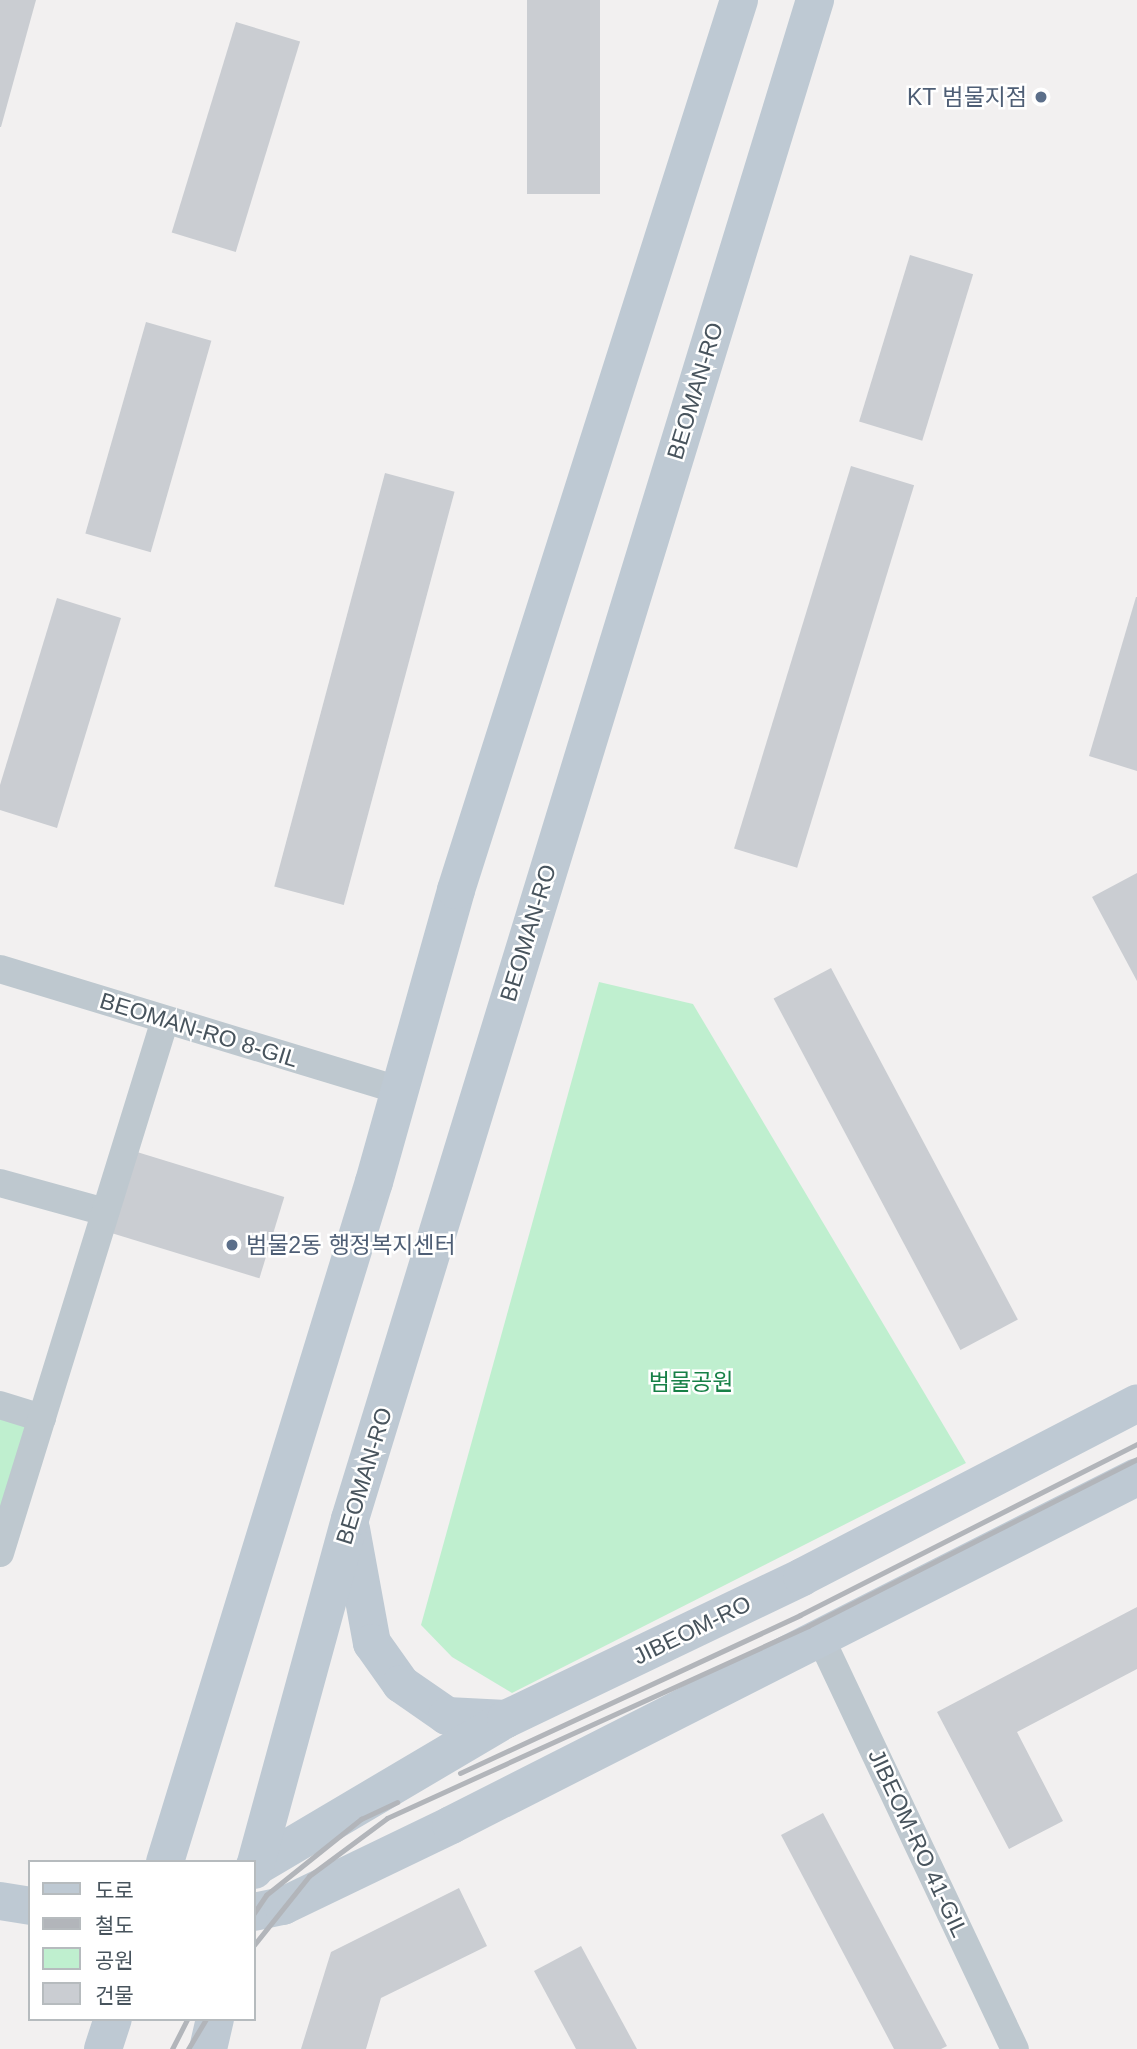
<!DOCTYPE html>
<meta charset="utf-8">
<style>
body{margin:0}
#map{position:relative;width:1137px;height:2049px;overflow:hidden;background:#f2f0f0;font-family:Arial,"Noto Sans KR",sans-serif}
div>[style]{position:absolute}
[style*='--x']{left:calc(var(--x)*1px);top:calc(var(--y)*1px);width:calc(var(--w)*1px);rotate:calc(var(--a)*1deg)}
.green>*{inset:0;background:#bfefcf}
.building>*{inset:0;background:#cacdd2;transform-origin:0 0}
.minor>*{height:28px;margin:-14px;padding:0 14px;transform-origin:14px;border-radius:14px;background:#bec8cf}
.secondary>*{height:38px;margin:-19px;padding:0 19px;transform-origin:19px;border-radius:19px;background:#bec9d3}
.rail>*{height:5px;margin:-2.5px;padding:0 2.5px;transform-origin:2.5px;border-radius:2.5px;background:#b2b5ba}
.dots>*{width:19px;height:19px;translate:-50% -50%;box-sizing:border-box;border:4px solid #fff;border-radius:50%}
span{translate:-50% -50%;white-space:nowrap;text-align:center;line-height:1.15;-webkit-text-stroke:5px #fff;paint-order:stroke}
.service-label{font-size:23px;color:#4e5e75}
.right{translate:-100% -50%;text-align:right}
.left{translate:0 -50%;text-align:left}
.street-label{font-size:23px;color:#48545d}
.park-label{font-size:23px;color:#178047}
.legend{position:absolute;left:28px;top:1860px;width:228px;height:161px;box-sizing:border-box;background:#fff;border:2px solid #b6bbbe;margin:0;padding:9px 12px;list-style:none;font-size:21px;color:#48545d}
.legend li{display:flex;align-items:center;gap:14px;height:35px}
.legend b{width:35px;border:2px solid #b6bbbe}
</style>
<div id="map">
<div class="green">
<i style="clip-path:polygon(599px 982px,693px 1004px,966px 1463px,512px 1693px,452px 1657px,421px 1625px)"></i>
<i style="clip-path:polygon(0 1414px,30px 1423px,0 1521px)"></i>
</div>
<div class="building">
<i style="clip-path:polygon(0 0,36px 0,1px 127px,0 127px)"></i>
<i style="left:527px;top:0;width:73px;height:194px"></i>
<i style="left:236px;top:22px;width:67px;height:220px;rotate:17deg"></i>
<i style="left:910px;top:255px;width:66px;height:174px;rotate:17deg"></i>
<i style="left:146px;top:322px;width:68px;height:220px;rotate:16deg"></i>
<i style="left:851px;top:466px;width:66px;height:400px;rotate:17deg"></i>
<i style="left:385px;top:473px;width:72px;height:428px;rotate:15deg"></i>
<i style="clip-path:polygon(1136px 597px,1137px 597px,1137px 771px,1089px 756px)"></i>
<i style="clip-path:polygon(57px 598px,121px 618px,57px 828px,0 810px,0 785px)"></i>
<i style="clip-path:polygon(1137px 873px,1137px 981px,1092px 897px)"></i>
<i style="left:831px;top:968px;width:398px;height:65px;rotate:62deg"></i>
<i style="left:137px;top:1152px;width:154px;height:85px;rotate:17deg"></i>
<i style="clip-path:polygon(1137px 1607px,1137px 1669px,1017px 1732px,1063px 1821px,1009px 1849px,937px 1712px)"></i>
<i style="clip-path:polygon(823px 1813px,947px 2046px,941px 2049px,894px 2049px,781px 1835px)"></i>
<i style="clip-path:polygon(459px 1888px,487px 1946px,381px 1998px,366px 2049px,301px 2049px,331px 1952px)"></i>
<i style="clip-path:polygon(581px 1946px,637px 2049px,576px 2049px,534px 1971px)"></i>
</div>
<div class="minor">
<i style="--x:0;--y:969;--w:417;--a:16.9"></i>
<i style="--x:0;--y:1183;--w:109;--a:15.4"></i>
<i style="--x:0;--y:1405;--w:44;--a:17.2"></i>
<i style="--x:0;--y:1553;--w:558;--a:-72.8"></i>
<i style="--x:820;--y:1637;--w:456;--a:64.7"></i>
</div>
<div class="secondary">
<i style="--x:351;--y:1529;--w:116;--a:79.6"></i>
<i style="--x:372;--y:1643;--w:50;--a:54.7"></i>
<i style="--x:401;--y:1684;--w:56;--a:34.8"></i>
<i style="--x:447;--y:1716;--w:59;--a:2.9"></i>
<i style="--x:165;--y:1862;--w:711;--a:-72.92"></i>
<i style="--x:374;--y:1182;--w:303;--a:-74.3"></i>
<i style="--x:456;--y:890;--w:934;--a:-72.36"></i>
<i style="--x:254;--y:1868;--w:293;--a:-30.6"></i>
<i style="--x:506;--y:1719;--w:328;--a:-25.6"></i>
<i style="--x:802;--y:1577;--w:377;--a:-27.4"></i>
<i style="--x:254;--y:1870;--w:364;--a:-74.7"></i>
<i style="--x:350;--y:1519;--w:1589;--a:-72.98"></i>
<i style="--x:0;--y:1901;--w:30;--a:9"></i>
<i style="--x:254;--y:1912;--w:30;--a:-12"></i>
<i style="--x:283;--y:1906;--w:187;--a:-25.7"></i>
<i style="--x:451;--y:1825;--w:769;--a:-26.9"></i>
<i style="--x:103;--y:2049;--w:32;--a:-72"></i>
<i style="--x:208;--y:2049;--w:31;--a:-77"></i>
</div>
<div class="rail">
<i style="--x:460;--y:1773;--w:375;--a:-24.9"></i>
<i style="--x:800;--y:1615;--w:378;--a:-26.9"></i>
<i style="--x:254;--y:1913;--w:22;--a:-56"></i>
<i style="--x:266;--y:1895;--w:122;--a:-38.7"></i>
<i style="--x:361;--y:1819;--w:40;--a:-25"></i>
<i style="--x:254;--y:1945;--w:88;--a:-51.4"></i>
<i style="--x:309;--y:1876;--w:97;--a:-36.6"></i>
<i style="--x:387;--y:1818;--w:463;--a:-24.5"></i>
<i style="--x:808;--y:1626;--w:369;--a:-26.9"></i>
<i style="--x:172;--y:2049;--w:34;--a:-63"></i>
<i style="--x:188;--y:2049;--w:35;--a:-59"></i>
</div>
<div class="dots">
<i style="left:1041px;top:97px;background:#5c6f8a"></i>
<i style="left:232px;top:1245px;background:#5c6f8a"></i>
</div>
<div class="service-label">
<span class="right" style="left:1027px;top:97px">KT 범물지점</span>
<span class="left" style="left:246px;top:1245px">범물2동 행정복지센터</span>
</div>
<div class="street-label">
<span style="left:695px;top:391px;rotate:-73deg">BEOMAN-RO</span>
<span style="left:528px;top:933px;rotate:-73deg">BEOMAN-RO</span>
<span style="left:199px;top:1030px;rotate:17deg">BEOMAN-RO 8-GIL</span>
<span style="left:364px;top:1476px;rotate:-73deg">BEOMAN-RO</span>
<span style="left:692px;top:1630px;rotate:-26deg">JIBEOM-RO</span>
<span style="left:918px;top:1843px;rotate:65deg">JIBEOM-RO 41-GIL</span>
</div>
<div class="park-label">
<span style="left:691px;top:1382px">범물공원</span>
</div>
<ul class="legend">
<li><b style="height:9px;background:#bec9d3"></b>도로</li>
<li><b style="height:9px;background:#b2b5ba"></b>철도</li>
<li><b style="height:19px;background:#bfefcf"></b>공원</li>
<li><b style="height:19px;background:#cacdd2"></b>건물</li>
</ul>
</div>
